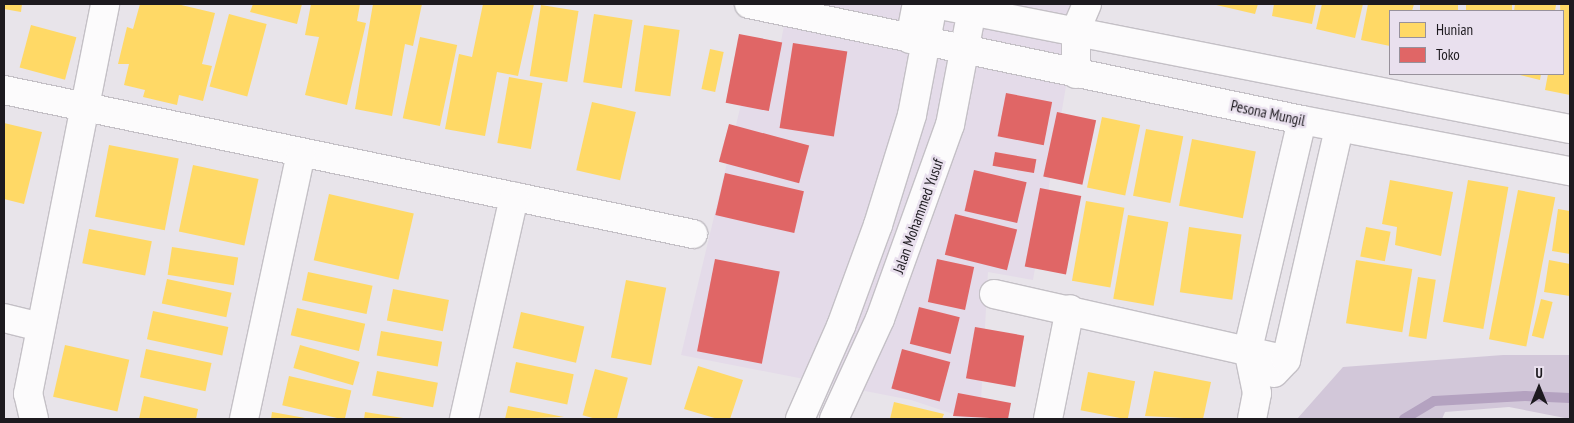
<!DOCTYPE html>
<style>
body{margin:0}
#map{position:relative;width:1574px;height:423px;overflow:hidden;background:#e8e4ea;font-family:"PT Sans Narrow",sans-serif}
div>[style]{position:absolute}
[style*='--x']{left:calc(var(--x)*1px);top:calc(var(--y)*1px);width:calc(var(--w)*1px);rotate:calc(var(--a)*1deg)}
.built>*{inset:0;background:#e4dbe9}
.green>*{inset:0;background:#d2c7d9}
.homes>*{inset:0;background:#ffd966;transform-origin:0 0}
.shops>*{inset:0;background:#e06666;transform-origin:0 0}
.stream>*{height:10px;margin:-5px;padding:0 5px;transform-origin:5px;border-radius:5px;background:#b4a2c0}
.roads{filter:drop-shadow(1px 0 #c4c0c6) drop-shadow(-1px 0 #c4c0c6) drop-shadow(0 1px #c4c0c6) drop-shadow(0 -1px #c4c0c6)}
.minor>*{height:28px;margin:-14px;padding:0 14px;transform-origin:14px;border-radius:14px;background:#fcfbfc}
.secondary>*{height:28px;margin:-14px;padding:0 14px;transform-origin:14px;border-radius:14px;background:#fcfbfc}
span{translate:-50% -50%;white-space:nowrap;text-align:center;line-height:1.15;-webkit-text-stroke:5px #e9e0ee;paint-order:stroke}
.street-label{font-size:15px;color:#1d1a1f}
.frame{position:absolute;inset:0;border:5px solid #1d1a1f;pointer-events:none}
.legend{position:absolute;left:1389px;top:10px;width:175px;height:65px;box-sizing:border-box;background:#e9e0ee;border:1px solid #97919b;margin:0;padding:6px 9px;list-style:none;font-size:15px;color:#1d1a1f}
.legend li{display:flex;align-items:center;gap:10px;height:25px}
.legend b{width:25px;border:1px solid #97919b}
.north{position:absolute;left:1514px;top:363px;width:50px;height:50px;-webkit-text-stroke:4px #e9e0ee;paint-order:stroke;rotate:0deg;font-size:14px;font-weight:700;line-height:20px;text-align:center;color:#1d1a1f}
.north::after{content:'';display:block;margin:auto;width:18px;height:22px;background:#1d1a1f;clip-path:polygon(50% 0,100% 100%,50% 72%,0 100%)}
</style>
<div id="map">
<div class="built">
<i style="clip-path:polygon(788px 4px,1080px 4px,1033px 280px,988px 272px,980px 419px,968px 419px,911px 400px,681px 355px,742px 100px,769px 106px)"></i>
</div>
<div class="green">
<i style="clip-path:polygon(1503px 355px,1570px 355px,1570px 419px,1509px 407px,1445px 412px,1442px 419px,1297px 419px,1343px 367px)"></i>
</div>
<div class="homes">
<i style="clip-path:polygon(4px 4px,22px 4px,21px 12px,4px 9px)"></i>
<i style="clip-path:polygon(140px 4px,177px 4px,215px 13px,202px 64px,212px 66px,203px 101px,179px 95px,177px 105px,143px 97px,145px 90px,124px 85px,129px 64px,118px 64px,127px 27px,133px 29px)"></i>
<i style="clip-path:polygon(253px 4px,302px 4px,297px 24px,250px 12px)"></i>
<i style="clip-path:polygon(311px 4px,360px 4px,357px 21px,366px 23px,347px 105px,305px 95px,319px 37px,305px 35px)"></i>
<i style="clip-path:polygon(373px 4px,422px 4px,413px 46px,405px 44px,392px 116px,355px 109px)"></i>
<i style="clip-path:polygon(483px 4px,534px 4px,518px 76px,497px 72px,485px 136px,445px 129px,459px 54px,472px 57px)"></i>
<i style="clip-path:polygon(1212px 4px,1258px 4px,1255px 14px)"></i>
<i style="clip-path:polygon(1274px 4px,1316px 4px,1312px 24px,1272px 16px)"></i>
<i style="clip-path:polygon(1322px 4px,1363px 4px,1355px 38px,1316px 29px)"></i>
<i style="clip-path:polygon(1368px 4px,1414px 4px,1412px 11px,1390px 11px,1390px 46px,1361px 40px)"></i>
<i style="left:1420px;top:4px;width:38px;height:7px"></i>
<i style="left:1466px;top:4px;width:46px;height:7px"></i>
<i style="clip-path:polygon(1515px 4px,1551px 4px,1556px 5px,1555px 11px,1514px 11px)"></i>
<i style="clip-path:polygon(1560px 4px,1570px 5px,1570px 95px,1545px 90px,1548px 74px,1563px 74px)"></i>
<i style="left:541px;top:5px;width:38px;height:72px;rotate:9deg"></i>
<i style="left:229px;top:14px;width:39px;height:75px;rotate:15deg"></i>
<i style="left:594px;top:14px;width:39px;height:69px;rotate:9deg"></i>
<i style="left:31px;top:25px;width:47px;height:44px;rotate:15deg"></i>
<i style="left:644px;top:25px;width:36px;height:67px;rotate:8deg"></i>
<i style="left:420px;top:37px;width:38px;height:83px;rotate:12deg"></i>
<i style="left:710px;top:49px;width:14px;height:41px;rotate:12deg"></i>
<i style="clip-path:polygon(1516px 74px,1541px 74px,1540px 80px)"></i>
<i style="left:509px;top:77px;width:34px;height:67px;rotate:10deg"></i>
<i style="left:592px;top:102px;width:45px;height:70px;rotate:13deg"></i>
<i style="left:1102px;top:117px;width:39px;height:72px;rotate:12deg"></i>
<i style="clip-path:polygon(4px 123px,42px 132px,24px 204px,4px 199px)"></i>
<i style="left:1146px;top:129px;width:38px;height:68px;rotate:11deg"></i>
<i style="left:1192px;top:139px;width:65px;height:68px;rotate:11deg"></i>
<i style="left:109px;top:145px;width:71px;height:73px;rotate:11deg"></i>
<i style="left:193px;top:165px;width:67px;height:68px;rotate:12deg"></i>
<i style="clip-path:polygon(1390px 180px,1453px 192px,1441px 256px,1395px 245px,1397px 227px,1382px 224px)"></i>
<i style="left:1468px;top:180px;width:41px;height:144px;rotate:10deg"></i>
<i style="left:1518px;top:190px;width:38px;height:152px;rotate:11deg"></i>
<i style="left:329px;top:194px;width:87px;height:68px;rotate:13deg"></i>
<i style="left:1086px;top:201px;width:39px;height:81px;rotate:10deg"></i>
<i style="clip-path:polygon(1558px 209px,1570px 211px,1570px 254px,1552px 251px)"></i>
<i style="left:1128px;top:215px;width:41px;height:85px;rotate:10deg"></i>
<i style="left:1189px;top:227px;width:53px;height:66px;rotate:8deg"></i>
<i style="left:1366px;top:227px;width:25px;height:30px;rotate:11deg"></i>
<i style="left:89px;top:229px;width:64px;height:35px;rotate:11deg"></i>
<i style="left:172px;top:247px;width:67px;height:28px;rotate:9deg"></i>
<i style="left:1356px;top:260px;width:57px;height:64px;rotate:9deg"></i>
<i style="clip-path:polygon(1549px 260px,1570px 264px,1570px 296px,1544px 292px)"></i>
<i style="left:308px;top:272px;width:66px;height:29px;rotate:12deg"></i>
<i style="left:1418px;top:277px;width:18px;height:60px;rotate:9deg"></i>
<i style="left:167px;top:279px;width:66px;height:25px;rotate:12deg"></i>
<i style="left:626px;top:280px;width:41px;height:79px;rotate:11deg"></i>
<i style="left:393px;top:289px;width:57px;height:32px;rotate:11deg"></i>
<i style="left:1541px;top:299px;width:12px;height:38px;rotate:14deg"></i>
<i style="left:297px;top:308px;width:70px;height:28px;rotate:13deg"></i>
<i style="left:153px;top:311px;width:77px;height:29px;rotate:12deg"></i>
<i style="left:521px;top:312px;width:65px;height:37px;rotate:13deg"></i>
<i style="left:381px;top:331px;width:62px;height:25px;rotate:10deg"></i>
<i style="left:65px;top:345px;width:66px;height:53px;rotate:13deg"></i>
<i style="left:300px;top:345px;width:62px;height:24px;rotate:16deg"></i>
<i style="left:146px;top:349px;width:67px;height:29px;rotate:12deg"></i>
<i style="left:516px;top:362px;width:59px;height:31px;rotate:12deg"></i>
<i style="clip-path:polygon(698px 366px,743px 380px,730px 419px,718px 419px,684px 409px)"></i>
<i style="left:595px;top:369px;width:34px;height:48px;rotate:15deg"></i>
<i style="left:377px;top:371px;width:62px;height:25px;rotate:11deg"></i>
<i style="clip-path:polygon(1154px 371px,1211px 382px,1203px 419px,1145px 416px)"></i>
<i style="left:1088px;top:372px;width:48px;height:39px;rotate:11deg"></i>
<i style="left:289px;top:376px;width:64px;height:30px;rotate:13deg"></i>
<i style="clip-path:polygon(144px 396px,198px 409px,196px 419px,139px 419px)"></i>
<i style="clip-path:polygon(894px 402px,944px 414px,942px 419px,890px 419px)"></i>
<i style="clip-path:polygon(508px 406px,564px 417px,505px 419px)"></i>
<i style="clip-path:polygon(272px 412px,305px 418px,305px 419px,271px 419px)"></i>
<i style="clip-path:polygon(365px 412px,403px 418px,403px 419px,364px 419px)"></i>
</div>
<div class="shops">
<i style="left:739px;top:34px;width:44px;height:70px;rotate:11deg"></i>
<i style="left:793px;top:43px;width:55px;height:86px;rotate:9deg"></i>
<i style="left:1006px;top:93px;width:47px;height:44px;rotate:11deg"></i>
<i style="left:1057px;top:112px;width:40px;height:66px;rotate:12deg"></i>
<i style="left:729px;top:124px;width:83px;height:39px;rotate:15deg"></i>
<i style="left:995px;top:152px;width:42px;height:14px;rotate:10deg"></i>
<i style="left:974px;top:170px;width:54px;height:42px;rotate:13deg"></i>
<i style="left:725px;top:173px;width:81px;height:43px;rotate:13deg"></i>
<i style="left:1040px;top:188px;width:42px;height:80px;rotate:11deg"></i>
<i style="left:955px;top:214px;width:64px;height:42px;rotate:14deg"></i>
<i style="left:715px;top:259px;width:66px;height:94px;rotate:11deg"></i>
<i style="left:937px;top:259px;width:38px;height:44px;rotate:12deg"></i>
<i style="left:919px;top:307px;width:42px;height:38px;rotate:14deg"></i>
<i style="left:975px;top:327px;width:50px;height:52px;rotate:10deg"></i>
<i style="left:902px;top:349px;width:50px;height:41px;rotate:15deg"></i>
<i style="clip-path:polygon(958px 393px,1011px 403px,1008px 419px,953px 416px)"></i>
</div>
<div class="stream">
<i style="--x:1404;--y:419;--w:35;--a:-31"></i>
<i style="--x:1434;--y:401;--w:91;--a:-3.1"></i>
<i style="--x:1525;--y:396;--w:45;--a:2.5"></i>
</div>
<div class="roads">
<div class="minor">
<i style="--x:749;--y:4;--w:565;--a:11.85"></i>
<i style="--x:1302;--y:120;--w:273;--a:10.8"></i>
<i style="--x:935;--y:4;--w:647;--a:11.14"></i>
<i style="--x:910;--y:39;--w:36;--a:-79"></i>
<i style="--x:1076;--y:74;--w:44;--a:-90"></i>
<i style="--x:1076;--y:30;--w:28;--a:-67"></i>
<i style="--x:4;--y:90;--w:704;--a:11.8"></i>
<i style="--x:994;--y:294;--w:299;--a:12.7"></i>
<i style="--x:4;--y:318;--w:37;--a:14"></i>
<i style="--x:1274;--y:373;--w:18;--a:-47"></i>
<i style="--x:1286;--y:360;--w:238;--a:-77.1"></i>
<i style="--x:34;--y:419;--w:26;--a:-103"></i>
<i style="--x:28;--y:394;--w:398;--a:-78.8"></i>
<i style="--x:244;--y:419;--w:272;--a:-77.9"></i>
<i style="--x:464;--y:419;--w:228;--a:-77.3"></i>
<i style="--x:1048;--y:419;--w:112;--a:-78.7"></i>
<i style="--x:1252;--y:419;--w:26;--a:-79"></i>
<i style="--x:1257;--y:393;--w:45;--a:-101.6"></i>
<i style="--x:1248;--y:349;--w:235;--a:-76.7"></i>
</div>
<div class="secondary">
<i style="--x:800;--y:419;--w:102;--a:-66.2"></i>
<i style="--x:841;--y:326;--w:108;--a:-69.9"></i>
<i style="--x:878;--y:225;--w:115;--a:-72.8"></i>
<i style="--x:912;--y:115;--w:113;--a:-79.3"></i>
<i style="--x:834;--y:419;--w:110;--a:-65.3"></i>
<i style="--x:880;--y:319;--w:206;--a:-70.2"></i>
<i style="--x:950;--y:125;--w:123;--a:-79.2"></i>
</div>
</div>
<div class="street-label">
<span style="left:1268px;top:113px;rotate:12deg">Pesona Mungil</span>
<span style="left:918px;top:216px;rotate:-70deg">Jalan Mohammed Yusuf</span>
</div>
<div class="frame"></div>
<ul class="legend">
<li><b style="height:14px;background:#ffd966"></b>Hunian</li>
<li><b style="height:14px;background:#e06666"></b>Toko</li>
</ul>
<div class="north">U</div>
</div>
